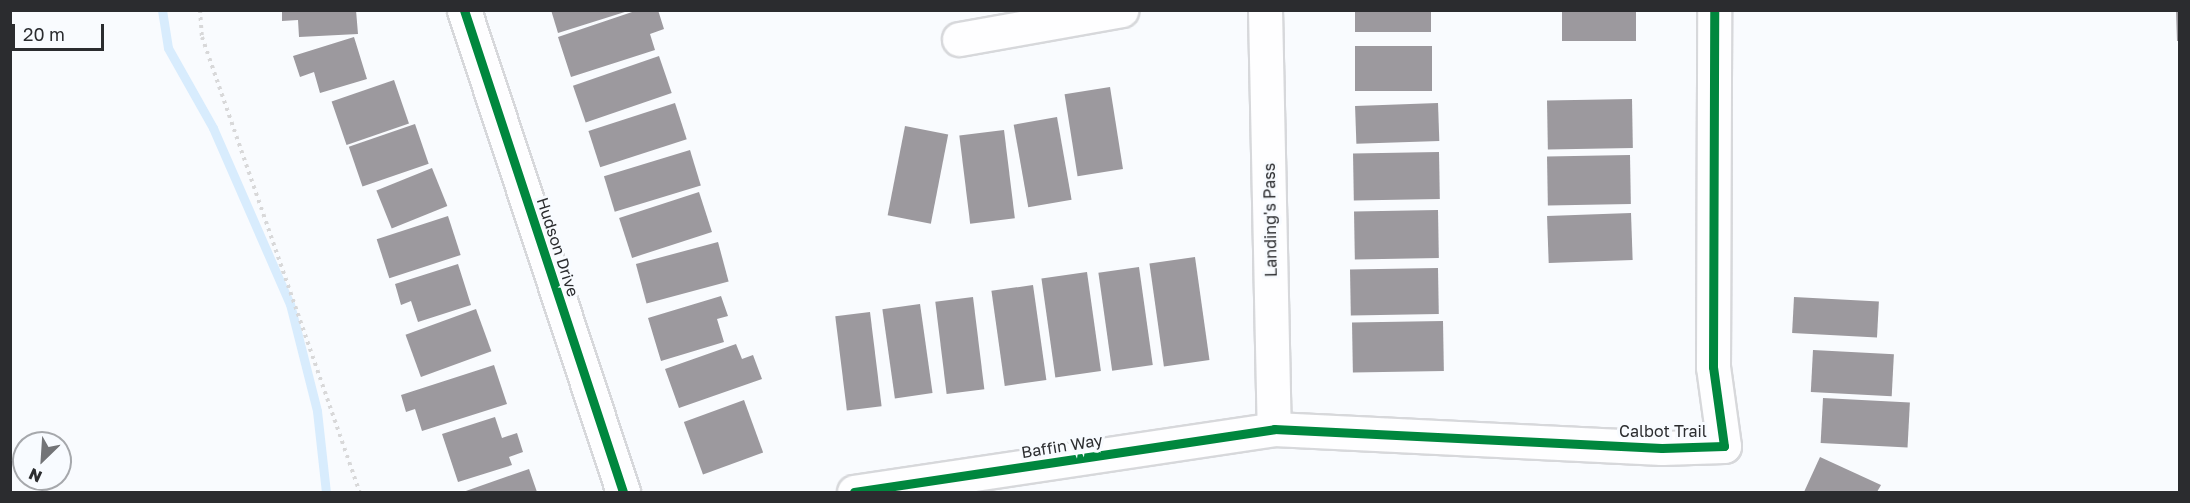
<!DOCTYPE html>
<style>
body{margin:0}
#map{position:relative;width:2190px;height:503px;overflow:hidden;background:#f9fbfe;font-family:"Golos Text",sans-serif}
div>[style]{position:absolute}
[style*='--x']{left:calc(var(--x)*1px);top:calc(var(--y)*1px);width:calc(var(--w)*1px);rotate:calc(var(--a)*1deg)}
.stream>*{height:9px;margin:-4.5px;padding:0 4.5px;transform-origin:4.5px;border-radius:4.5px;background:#d8ecfd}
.building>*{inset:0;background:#9c999e;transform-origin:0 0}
.path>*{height:4px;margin-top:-2px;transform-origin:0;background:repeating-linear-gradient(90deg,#d8d8d9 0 3px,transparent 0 7.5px)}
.roads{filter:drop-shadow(2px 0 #d7d8db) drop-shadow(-2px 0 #d7d8db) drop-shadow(0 2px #d7d8db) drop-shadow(0 -2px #d7d8db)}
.minor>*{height:33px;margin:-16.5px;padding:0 16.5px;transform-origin:16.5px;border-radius:16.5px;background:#fefeff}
.cycleway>*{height:9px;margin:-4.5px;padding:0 4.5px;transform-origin:4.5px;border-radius:4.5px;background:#00873e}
span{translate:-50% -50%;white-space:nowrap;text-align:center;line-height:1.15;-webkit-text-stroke:6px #f8fbff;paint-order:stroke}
.street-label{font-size:16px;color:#2b2c2f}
.frame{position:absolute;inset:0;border:12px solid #2b2c2f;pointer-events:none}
.north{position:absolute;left:12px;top:431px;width:60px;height:60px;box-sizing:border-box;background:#f8fbff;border:2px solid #a6a8ac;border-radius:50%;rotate:205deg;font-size:16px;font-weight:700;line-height:24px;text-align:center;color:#2b2c2f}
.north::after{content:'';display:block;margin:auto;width:21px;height:27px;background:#737477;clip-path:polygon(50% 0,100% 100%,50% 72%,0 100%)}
.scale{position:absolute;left:12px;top:24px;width:92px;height:27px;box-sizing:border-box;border:3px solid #2b2c2f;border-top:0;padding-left:8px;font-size:18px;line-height:21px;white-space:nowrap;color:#2b2c2f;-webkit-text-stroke:4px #f8fbff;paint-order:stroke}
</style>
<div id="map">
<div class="stream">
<i style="--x:162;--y:10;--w:38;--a:81"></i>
<i style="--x:168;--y:48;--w:92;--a:60.6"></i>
<i style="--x:213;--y:128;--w:192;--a:66.4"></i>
<i style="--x:290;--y:304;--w:110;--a:75.8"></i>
<i style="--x:317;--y:411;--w:81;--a:83.7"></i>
</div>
<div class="building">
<i style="clip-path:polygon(282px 10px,356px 10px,358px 34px,299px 37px,298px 20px,282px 21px)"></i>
<i style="clip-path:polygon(551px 10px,628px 10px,628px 11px,558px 33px)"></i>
<i style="clip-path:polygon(638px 10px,658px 10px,664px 29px,650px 34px,655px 50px,571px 77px,558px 37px)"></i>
<i style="left:1355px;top:10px;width:76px;height:22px"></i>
<i style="left:1562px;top:10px;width:74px;height:31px"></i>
<i style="clip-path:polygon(2176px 10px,2180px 10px,2180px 41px,2177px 41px)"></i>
<i style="clip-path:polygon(354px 37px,367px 79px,320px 93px,314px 72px,300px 77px,293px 56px)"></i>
<i style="left:1432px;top:46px;width:45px;height:77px;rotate:90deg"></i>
<i style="left:659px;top:56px;width:39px;height:91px;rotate:71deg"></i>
<i style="left:394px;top:80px;width:46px;height:66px;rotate:71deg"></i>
<i style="left:1110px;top:87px;width:83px;height:46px;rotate:81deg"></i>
<i style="left:1632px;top:99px;width:49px;height:85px;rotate:89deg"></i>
<i style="left:675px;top:103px;width:38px;height:91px;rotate:72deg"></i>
<i style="left:1438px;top:103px;width:38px;height:83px;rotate:88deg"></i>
<i style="left:1057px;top:117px;width:84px;height:44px;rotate:80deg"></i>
<i style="left:415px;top:124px;width:42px;height:70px;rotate:71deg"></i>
<i style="left:905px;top:126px;width:44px;height:91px;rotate:11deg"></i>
<i style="left:1004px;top:130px;width:89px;height:45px;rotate:83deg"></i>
<i style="left:690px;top:150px;width:37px;height:90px;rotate:73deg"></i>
<i style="left:1439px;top:152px;width:47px;height:86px;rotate:89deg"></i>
<i style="left:1630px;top:155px;width:49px;height:83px;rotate:89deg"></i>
<i style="left:432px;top:168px;width:41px;height:60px;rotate:68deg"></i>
<i style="left:699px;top:192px;width:42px;height:84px;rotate:72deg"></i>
<i style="left:1438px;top:210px;width:48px;height:84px;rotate:89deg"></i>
<i style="left:1631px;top:213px;width:47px;height:84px;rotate:88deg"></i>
<i style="left:448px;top:216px;width:41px;height:75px;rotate:72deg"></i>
<i style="left:718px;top:242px;width:41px;height:85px;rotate:75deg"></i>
<i style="left:1195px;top:257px;width:104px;height:46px;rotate:82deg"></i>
<i style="clip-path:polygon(458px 264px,471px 305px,418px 322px,411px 301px,401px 305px,395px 284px)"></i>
<i style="left:1139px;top:267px;width:99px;height:41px;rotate:82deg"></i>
<i style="left:1438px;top:268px;width:46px;height:88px;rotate:89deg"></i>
<i style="left:1087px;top:272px;width:100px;height:46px;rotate:82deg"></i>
<i style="left:1033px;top:285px;width:96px;height:42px;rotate:82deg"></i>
<i style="clip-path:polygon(721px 296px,728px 316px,717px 319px,724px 342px,661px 361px,648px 318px)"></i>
<i style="left:973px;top:297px;width:93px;height:38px;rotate:83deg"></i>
<i style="left:1794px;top:297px;width:85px;height:36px;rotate:3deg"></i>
<i style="left:920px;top:304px;width:90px;height:38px;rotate:82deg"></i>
<i style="left:476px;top:309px;width:45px;height:75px;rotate:70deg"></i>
<i style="left:870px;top:312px;width:95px;height:35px;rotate:83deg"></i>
<i style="left:1443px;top:321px;width:50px;height:91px;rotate:89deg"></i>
<i style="clip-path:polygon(736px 344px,742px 359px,753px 355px,762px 379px,679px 408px,665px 369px)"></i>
<i style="left:1813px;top:350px;width:81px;height:42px;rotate:3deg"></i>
<i style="clip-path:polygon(494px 365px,507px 404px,422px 431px,415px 409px,406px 412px,401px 395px)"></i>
<i style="left:1823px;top:398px;width:87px;height:45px;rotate:3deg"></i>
<i style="left:744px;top:400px;width:56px;height:64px;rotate:70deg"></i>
<i style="clip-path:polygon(495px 417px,502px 438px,517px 433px,523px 452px,509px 457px,512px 465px,458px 482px,442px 434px)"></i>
<i style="clip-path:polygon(1820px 457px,1881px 485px,1877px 492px,1804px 492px)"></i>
<i style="clip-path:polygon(529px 469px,537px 492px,463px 492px)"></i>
</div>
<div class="path">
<i style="--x:200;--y:10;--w:27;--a:86"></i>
<i style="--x:202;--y:37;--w:482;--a:70.9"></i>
</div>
<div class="roads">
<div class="minor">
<i style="--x:464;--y:10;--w:508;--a:71.74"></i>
<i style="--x:1265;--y:10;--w:419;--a:88.8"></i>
<i style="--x:959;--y:39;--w:165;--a:-10.1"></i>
<i style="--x:854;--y:492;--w:425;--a:-8.5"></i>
<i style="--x:1274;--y:429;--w:388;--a:2.8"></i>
<i style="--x:1662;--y:448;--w:62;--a:-1.8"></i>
<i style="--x:1724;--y:446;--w:80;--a:-97.9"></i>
<i style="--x:1713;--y:367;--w:357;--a:-89.8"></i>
</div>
</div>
<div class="cycleway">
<i style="--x:464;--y:10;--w:508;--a:71.74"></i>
<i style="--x:854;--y:492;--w:425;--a:-8.5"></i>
<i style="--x:1274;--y:429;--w:388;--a:2.8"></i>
<i style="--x:1662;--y:448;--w:62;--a:-1.8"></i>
<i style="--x:1724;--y:446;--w:80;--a:-97.9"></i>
<i style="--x:1713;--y:367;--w:357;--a:-89.8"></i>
</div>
<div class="street-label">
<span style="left:1270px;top:220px;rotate:-91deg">Landing's Pass</span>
<span style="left:558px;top:247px;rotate:72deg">Hudson Drive</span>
<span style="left:1663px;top:431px">Calbot Trail</span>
<span style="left:1062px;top:446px;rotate:-9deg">Baffin Way</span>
</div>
<div class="frame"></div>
<div class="north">N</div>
<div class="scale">20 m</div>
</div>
